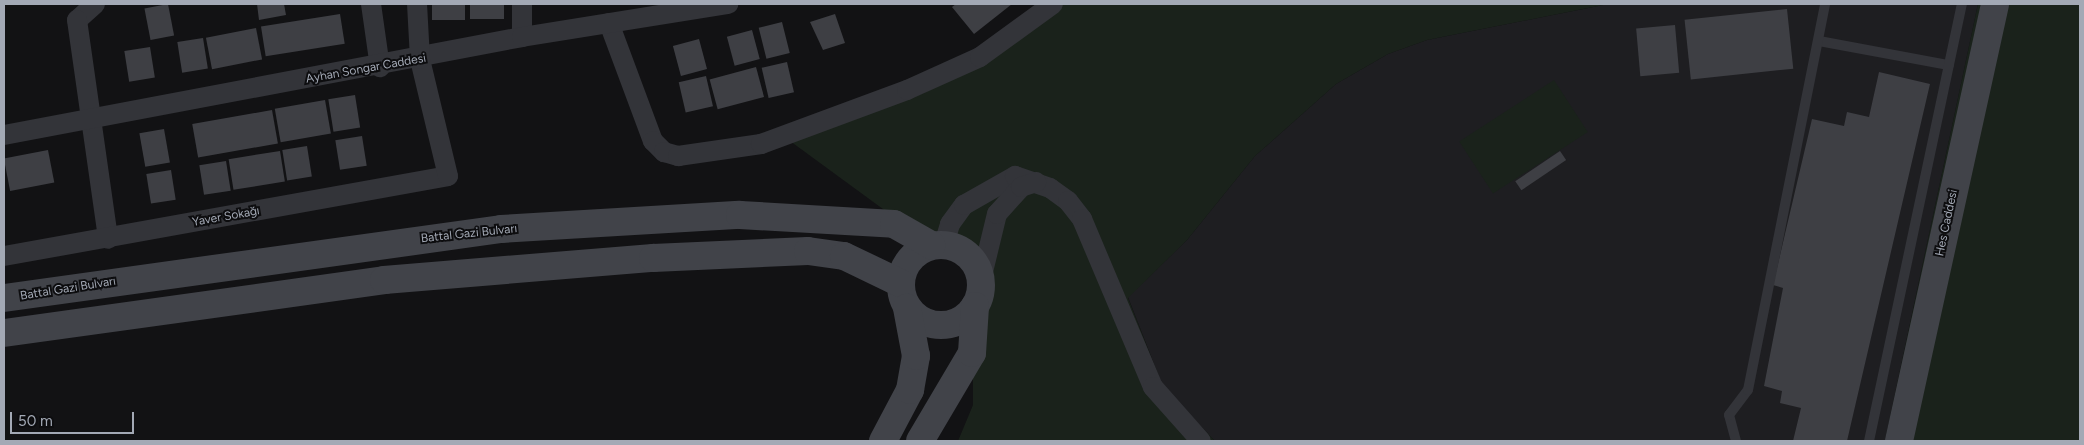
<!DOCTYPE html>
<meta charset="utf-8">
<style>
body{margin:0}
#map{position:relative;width:2084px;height:445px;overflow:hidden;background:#121214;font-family:Figtree,sans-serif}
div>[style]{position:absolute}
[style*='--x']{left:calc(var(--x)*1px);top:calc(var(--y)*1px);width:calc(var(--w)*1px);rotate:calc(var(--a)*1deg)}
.built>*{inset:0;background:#1e1e21}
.green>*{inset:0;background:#1a221b;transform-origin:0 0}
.building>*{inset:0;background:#3e3f44;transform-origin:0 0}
.lane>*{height:10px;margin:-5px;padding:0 5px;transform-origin:5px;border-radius:5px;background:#333439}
.street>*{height:20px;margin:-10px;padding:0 10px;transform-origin:10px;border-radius:10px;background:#333439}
.secondary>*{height:28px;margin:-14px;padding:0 14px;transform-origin:14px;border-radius:14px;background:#414349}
.secondary>.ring{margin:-14px;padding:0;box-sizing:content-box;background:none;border:28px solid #414349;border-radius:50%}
span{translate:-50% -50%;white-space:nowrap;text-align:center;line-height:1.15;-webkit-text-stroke:4px #0d0d0f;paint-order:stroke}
.street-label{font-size:12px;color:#a3a9b5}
.frame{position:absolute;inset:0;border:5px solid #a3a9b5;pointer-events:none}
.scale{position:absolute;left:10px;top:412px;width:124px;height:22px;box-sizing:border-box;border:2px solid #a3a9b5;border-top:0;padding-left:6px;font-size:15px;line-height:18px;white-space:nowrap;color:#a3a9b5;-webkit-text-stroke:4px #0d0d0f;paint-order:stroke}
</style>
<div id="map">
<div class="built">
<i style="clip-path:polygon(1608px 4px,1978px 4px,1885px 441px,1215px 441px,1163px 387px,1128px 297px,1187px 240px,1255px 156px,1336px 84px,1388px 54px,1427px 40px)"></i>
</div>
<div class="green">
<i style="clip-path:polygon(1064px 4px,1608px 4px,1427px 40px,1388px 54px,1336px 84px,1255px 156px,1187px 240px,1128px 298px,1163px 387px,1215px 441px,958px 441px,973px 405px,973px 356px,984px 283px,790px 141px,924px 93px)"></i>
<i style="clip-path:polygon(1978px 4px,2080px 4px,2080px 441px,1885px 441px)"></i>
<i style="left:1554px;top:80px;width:62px;height:113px;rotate:57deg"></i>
</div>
<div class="building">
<i style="left:168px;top:4px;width:32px;height:24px;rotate:79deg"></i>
<i style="clip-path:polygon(257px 4px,284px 4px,286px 15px,259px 20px)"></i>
<i style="left:432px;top:4px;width:33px;height:16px"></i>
<i style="left:470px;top:4px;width:34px;height:15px"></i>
<i style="clip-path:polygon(956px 4px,1012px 4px,974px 34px,952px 7px)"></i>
<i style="left:1787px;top:9px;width:60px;height:103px;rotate:84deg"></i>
<i style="left:340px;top:14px;width:30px;height:80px;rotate:81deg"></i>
<i style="clip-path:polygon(835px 14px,845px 43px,823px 50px,810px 22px)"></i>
<i style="left:782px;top:22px;width:32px;height:24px;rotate:76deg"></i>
<i style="left:1675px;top:25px;width:48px;height:39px;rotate:85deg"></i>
<i style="left:256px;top:28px;width:32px;height:51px;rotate:79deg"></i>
<i style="left:752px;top:30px;width:30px;height:26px;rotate:75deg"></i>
<i style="left:203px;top:38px;width:31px;height:26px;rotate:81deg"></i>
<i style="left:699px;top:39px;width:31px;height:27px;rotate:75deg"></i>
<i style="left:150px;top:47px;width:31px;height:26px;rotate:81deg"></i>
<i style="left:787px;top:62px;width:31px;height:26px;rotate:77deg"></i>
<i style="left:756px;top:67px;width:31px;height:48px;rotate:75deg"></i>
<i style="clip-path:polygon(1879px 72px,1930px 84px,1847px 441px,1793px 441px,1801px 408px,1780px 403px,1782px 391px,1764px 386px,1783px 288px,1773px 285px,1812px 119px,1844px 126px,1847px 112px,1869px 117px)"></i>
<i style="left:706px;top:76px;width:31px;height:28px;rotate:77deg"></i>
<i style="left:355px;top:95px;width:33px;height:27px;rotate:81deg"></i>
<i style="left:325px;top:100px;width:34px;height:51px;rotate:80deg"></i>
<i style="left:272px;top:110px;width:34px;height:81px;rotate:80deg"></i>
<i style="left:164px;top:129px;width:34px;height:25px;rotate:80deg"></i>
<i style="left:362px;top:136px;width:30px;height:27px;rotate:81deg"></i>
<i style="left:307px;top:146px;width:31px;height:25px;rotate:81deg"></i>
<i style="left:48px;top:150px;width:33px;height:45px;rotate:79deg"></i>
<i style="left:280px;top:151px;width:31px;height:52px;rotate:81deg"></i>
<i style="left:1560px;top:151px;width:11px;height:54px;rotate:56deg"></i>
<i style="left:226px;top:161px;width:30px;height:27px;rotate:81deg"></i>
<i style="left:171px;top:170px;width:30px;height:25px;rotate:81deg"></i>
</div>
<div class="lane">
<i style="--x:1819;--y:41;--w:132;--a:10.5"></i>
<i style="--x:1736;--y:441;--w:27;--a:-105"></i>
<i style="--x:1729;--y:415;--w:31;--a:-53"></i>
<i style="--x:1748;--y:390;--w:394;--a:-78.7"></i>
<i style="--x:1869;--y:441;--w:447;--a:-78"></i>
</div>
<div class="street">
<i style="--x:95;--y:4;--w:24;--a:138"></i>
<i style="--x:77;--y:20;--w:221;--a:81.9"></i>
<i style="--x:371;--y:4;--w:64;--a:81.9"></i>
<i style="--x:522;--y:4;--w:33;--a:90"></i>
<i style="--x:609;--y:23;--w:126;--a:69.6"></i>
<i style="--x:653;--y:141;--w:16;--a:45"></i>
<i style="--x:664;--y:152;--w:15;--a:16"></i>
<i style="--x:678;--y:156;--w:84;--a:-8.2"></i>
<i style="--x:761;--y:144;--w:156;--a:-20.3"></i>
<i style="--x:907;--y:90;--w:80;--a:-24.3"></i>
<i style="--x:980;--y:57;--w:90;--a:-36"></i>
<i style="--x:4;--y:135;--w:527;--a:-10.71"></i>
<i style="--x:522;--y:37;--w:209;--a:-9.1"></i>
<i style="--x:944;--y:244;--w:21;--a:-73"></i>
<i style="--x:950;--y:224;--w:24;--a:-54"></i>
<i style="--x:964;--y:205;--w:59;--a:-29.6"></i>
<i style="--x:1015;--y:176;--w:37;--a:19"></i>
<i style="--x:1050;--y:188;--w:22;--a:36"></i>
<i style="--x:1068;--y:201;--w:23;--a:52"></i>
<i style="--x:1082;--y:219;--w:182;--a:67.1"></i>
<i style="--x:1153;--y:387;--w:72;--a:48.4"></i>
<i style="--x:4;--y:256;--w:451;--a:-10.2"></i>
<i style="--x:448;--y:176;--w:120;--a:-103.5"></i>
<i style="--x:420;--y:59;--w:55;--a:-93.1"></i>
<i style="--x:981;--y:280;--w:68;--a:-76.4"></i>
<i style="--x:997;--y:214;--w:36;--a:-48"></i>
<i style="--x:1021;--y:187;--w:16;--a:-18"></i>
</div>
<div class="secondary">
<i class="ring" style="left:901px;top:245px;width:52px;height:52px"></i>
<i style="--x:4;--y:298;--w:502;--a:-7.9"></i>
<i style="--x:501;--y:229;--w:239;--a:-3.4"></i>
<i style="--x:740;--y:215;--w:154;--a:3.3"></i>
<i style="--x:894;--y:224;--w:43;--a:29.6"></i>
<i style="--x:4;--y:333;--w:384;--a:-7.9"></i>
<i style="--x:384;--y:280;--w:270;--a:-4.7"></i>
<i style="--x:653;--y:258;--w:155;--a:-2.6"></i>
<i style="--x:808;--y:251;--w:36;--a:8"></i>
<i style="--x:844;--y:256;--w:62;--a:25.7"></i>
<i style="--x:883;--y:441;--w:58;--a:-62.1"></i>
<i style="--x:910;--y:390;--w:35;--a:-80"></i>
<i style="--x:916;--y:356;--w:49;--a:-100.6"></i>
<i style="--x:920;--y:441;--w:102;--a:-59.4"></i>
<i style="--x:972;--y:353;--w:47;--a:-86.3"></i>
<i style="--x:1899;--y:441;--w:447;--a:-77.6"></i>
</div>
<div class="street-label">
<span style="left:366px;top:69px;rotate:-10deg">Ayhan Songar Caddesi</span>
<span style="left:226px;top:217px;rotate:-10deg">Yaver Sokağı</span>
<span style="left:1947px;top:223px;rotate:-78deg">Hes Caddesi</span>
<span style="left:469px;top:234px;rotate:-6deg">Battal Gazi Bulvarı</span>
<span style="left:68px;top:289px;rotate:-9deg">Battal Gazi Bulvarı</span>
</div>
<div class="frame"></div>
<div class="scale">50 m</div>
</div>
